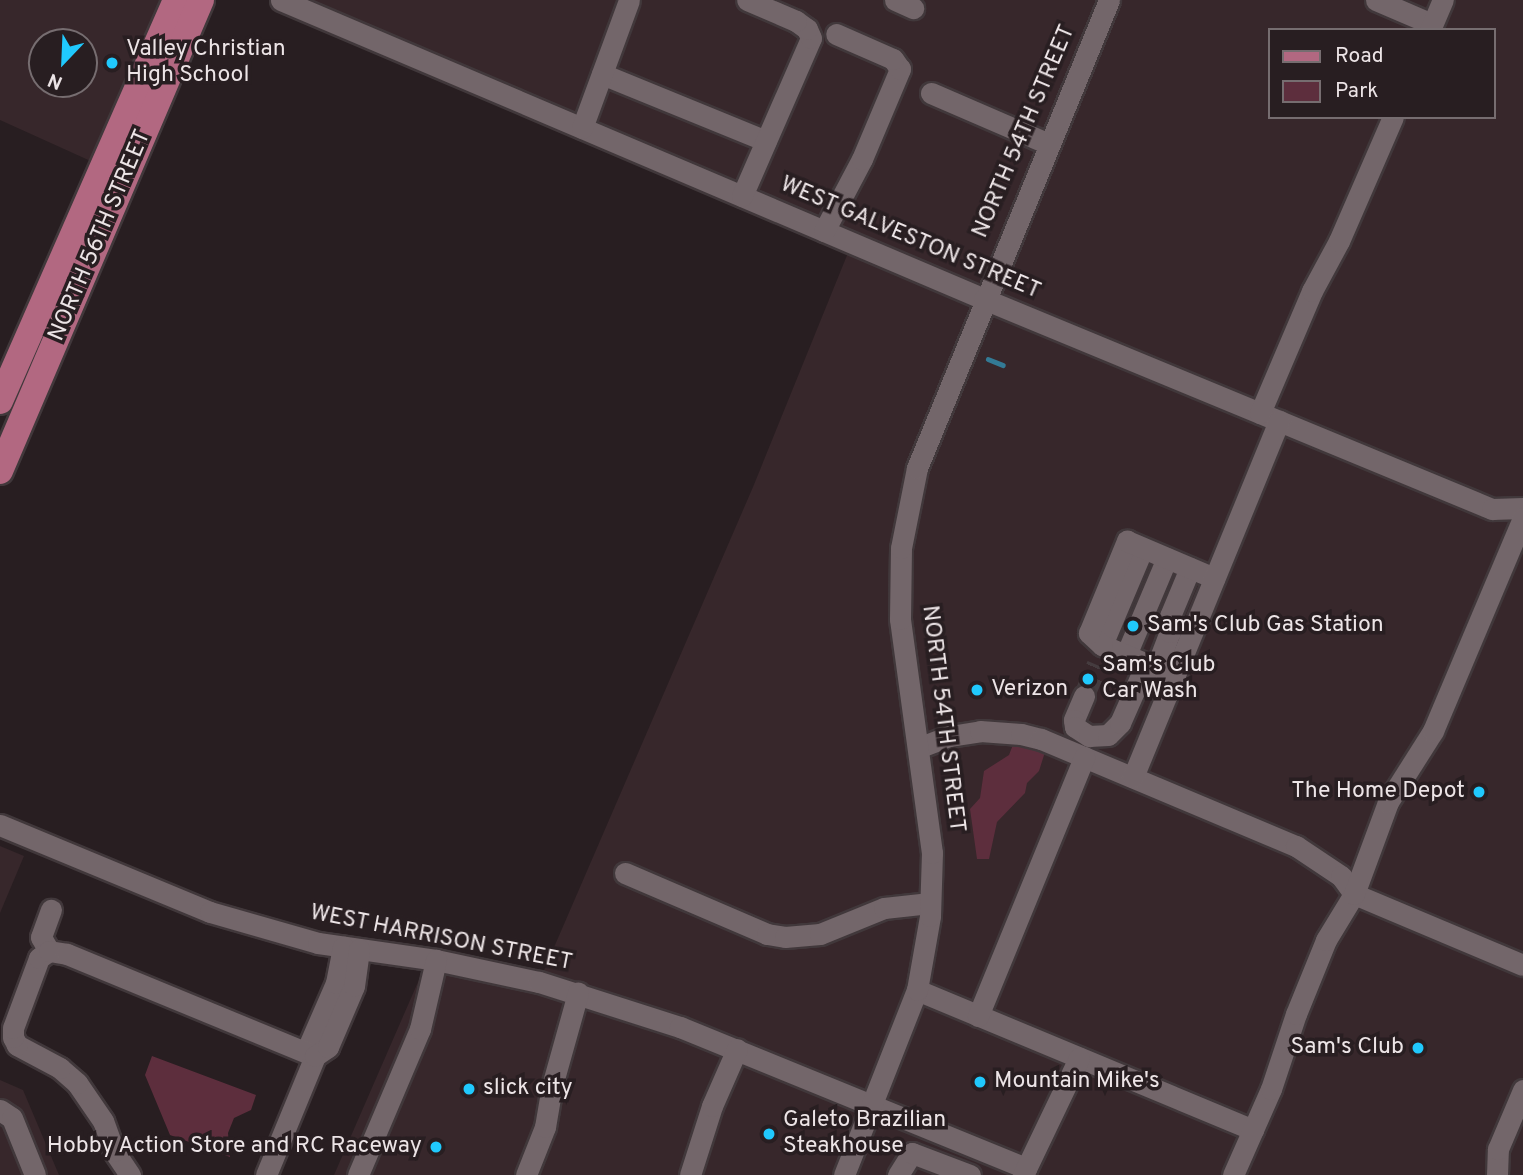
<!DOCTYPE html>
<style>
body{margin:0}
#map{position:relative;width:1523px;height:1175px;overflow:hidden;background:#281e21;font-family:Overpass,sans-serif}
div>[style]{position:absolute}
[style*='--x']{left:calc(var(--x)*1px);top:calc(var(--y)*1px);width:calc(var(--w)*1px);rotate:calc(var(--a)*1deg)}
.built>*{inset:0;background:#37272b}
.green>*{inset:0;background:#5d2e3d}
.stream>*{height:4.5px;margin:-2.25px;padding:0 2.25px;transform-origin:2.25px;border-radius:2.25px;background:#337a95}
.minor-tunnel>*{height:21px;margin-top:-10.5px;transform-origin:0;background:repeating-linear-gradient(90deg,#453c3f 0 21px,transparent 0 31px)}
.roads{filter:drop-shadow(2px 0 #41383b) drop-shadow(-2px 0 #41383b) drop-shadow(0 2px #41383b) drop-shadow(0 -2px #41383b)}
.minor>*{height:21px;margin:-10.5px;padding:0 10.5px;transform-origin:10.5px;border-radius:10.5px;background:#73666a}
.major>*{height:26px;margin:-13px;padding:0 13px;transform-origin:13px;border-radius:13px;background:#b26881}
.dots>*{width:19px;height:19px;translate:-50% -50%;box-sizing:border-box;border:4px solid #281e21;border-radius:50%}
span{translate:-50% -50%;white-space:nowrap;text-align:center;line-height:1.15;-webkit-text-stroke:7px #281e21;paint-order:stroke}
.poi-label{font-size:23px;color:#ece4e6}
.left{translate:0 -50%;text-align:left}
.right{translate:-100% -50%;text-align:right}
.street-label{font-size:23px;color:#ece4e6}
.legend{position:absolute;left:1268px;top:28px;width:228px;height:91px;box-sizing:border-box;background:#281e21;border:2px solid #766d70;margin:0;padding:9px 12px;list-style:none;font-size:21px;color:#ece4e6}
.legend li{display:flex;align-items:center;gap:14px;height:35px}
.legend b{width:35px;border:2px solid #766d70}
.north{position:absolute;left:28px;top:28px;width:70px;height:70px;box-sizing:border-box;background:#281e21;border:2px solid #766d70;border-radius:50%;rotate:203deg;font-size:19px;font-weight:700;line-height:28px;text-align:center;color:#ece4e6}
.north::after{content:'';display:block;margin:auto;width:24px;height:32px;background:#20c9fd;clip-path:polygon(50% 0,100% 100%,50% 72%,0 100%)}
</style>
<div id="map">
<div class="built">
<i style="clip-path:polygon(evenodd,0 0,168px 0,95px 163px,0 120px,0 0,42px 42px,84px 42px,84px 84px,42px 84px,42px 42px)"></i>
<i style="clip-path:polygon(evenodd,301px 0,1523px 0,1523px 1175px,334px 1175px,428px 959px,539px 982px,753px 487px,852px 243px,301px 0,1269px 30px,1493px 30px,1493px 117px,1269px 117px,1269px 30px)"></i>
<i style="clip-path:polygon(0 846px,24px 856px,0 913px)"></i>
<i style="clip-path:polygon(0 1080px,23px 1090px,59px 1175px,0 1175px)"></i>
</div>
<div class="green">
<i style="clip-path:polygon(1014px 742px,1045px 752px,1039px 771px,1027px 783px,1025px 793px,997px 822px,989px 859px,977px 859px,970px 809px,980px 798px,984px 771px,1009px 755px)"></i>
<i style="clip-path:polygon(152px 1056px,256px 1095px,251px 1110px,234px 1118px,228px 1133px,230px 1157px,170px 1135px,145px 1075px)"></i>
</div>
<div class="stream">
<i style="--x:988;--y:359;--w:16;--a:22"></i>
</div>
<div class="minor-tunnel">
<i style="--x:1084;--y:696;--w:34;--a:-67"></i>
</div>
<div class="roads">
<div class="minor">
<i style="--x:281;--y:0;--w:764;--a:23.04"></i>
<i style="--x:984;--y:299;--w:550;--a:22.46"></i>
<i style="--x:1492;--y:509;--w:31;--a:-2"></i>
<i style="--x:895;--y:0;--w:20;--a:24"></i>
<i style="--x:1376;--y:0;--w:61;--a:23.2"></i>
<i style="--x:1430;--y:30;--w:33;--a:-67"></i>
<i style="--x:602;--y:74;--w:177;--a:22.2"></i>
<i style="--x:931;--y:93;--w:129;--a:23.4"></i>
<i style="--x:582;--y:128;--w:136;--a:-69.8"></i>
<i style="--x:742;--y:196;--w:172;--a:-66.4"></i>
<i style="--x:811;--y:38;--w:10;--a:-114"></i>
<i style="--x:807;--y:29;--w:14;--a:-144"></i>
<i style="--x:796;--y:21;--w:53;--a:-156.8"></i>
<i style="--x:824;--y:231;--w:81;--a:-62.2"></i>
<i style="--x:862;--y:159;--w:98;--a:-67.1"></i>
<i style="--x:900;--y:69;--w:12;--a:-125"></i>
<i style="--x:893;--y:59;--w:62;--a:-156.3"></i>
<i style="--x:1260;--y:413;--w:133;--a:-66.9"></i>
<i style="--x:1312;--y:291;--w:57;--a:-61.6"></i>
<i style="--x:1339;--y:241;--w:135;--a:-66.5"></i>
<i style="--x:1102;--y:645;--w:105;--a:-67.1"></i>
<i style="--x:1126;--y:655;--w:105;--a:-67.1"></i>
<i style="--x:1156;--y:668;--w:39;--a:-69"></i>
<i style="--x:1170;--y:632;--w:16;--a:-90"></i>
<i style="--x:1170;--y:616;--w:52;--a:-67.4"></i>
<i style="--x:1175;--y:676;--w:79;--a:-157"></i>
<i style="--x:1102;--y:645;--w:18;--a:-137"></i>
<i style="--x:1089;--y:633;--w:100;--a:-67.6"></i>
<i style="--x:1127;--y:541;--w:95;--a:23"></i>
<i style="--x:1084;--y:696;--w:26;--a:113"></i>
<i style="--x:1074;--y:720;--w:7;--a:82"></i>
<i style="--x:1075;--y:727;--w:17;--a:33"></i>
<i style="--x:1089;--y:736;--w:19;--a:-3"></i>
<i style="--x:1108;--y:735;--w:17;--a:-45"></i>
<i style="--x:1120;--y:723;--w:64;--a:-66.2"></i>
<i style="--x:918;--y:748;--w:34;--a:-21"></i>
<i style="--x:950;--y:736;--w:30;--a:-9"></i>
<i style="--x:980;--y:731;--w:41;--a:4.2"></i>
<i style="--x:1021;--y:734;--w:21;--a:14"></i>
<i style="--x:1041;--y:739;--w:277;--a:22.8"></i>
<i style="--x:1296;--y:846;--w:54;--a:33.7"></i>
<i style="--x:1341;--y:876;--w:22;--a:54"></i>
<i style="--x:1354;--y:894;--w:183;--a:22.8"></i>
<i style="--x:1133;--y:777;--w:385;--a:-67.7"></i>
<i style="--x:0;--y:825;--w:227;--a:22.5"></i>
<i style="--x:210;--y:912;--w:112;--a:16"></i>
<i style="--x:318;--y:943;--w:119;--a:8.2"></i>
<i style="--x:436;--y:960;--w:105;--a:12.1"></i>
<i style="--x:539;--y:982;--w:148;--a:17.7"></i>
<i style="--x:680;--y:1027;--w:374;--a:22.2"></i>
<i style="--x:625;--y:873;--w:155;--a:23.2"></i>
<i style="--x:767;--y:934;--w:18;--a:9"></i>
<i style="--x:785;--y:937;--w:35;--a:-5"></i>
<i style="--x:820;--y:934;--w:69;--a:-22.1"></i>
<i style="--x:884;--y:908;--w:46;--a:-6.2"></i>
<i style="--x:49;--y:951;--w:16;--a:-120"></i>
<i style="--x:41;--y:937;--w:29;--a:-70"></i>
<i style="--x:917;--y:990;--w:364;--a:22.6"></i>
<i style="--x:978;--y:1016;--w:280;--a:-67.7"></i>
<i style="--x:306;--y:1052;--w:75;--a:-66.5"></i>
<i style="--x:336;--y:983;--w:37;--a:-79"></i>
<i style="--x:0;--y:1110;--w:14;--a:34"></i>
<i style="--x:12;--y:1118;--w:61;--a:68"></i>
<i style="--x:130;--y:1175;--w:29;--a:-124"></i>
<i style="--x:114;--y:1151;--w:32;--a:-110"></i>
<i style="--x:103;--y:1121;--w:46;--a:-124.4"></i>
<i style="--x:77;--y:1083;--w:23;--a:-139"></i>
<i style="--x:60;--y:1068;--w:49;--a:-151.9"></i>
<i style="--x:17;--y:1045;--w:9;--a:-117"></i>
<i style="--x:13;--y:1037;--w:9;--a:-90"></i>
<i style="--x:13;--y:1028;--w:75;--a:-69.6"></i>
<i style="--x:39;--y:958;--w:12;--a:-35"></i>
<i style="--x:49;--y:951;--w:18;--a:9"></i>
<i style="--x:67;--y:954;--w:268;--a:22.4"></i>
<i style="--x:266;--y:1175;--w:129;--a:-67.6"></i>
<i style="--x:315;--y:1056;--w:16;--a:-35"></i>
<i style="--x:328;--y:1047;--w:66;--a:-66.9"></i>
<i style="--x:354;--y:986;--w:37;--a:-82"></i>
<i style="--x:358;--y:1175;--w:159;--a:-67"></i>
<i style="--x:420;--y:1029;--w:71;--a:-76.9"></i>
<i style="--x:526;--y:1175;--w:52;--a:-68.4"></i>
<i style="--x:545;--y:1127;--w:42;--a:-80.3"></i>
<i style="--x:552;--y:1086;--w:97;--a:-74.4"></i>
<i style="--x:690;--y:1175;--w:72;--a:-72.3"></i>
<i style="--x:712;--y:1106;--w:62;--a:-66.3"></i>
<i style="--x:844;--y:1175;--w:199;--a:-68.5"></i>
<i style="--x:917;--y:990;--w:75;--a:-80"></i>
<i style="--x:930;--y:916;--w:63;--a:-88.2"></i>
<i style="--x:932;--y:853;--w:236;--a:-97.8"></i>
<i style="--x:900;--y:619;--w:71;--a:-89.2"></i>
<i style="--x:901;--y:548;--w:82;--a:-78.7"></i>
<i style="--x:917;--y:468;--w:506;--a:-67.69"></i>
<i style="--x:898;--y:1175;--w:26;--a:-58"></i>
<i style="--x:912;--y:1153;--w:62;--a:20.8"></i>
<i style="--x:1023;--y:1175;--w:130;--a:-64.4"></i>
<i style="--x:1233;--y:1175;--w:94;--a:-66.2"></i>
<i style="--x:1271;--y:1089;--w:79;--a:-71.6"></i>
<i style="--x:1296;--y:1014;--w:80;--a:-67.9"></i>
<i style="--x:1326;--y:940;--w:54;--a:-58.7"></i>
<i style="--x:1354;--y:894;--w:98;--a:-69.7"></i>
<i style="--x:1388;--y:802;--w:84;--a:-57.6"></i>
<i style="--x:1433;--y:731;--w:231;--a:-67.1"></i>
<i style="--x:1497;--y:1175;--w:26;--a:-88"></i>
<i style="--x:1498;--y:1149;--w:64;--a:-67"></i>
</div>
<div class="major">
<i style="--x:0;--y:401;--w:438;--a:-66.3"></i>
<i style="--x:0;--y:471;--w:512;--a:-66.89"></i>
</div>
</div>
<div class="dots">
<i style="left:112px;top:63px;background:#20c9fd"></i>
<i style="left:1133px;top:626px;background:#20c9fd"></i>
<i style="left:1088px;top:679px;background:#20c9fd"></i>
<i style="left:977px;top:690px;background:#20c9fd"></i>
<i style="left:1479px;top:792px;background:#20c9fd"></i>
<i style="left:1418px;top:1048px;background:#20c9fd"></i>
<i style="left:980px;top:1082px;background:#20c9fd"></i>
<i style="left:469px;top:1089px;background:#20c9fd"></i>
<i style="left:769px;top:1134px;background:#20c9fd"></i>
<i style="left:436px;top:1147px;background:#20c9fd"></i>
</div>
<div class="poi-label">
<span class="left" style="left:126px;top:63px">Valley Christian<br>High School</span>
<span class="left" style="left:1147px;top:626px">Sam's Club Gas Station</span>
<span class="left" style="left:1102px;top:679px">Sam's Club<br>Car Wash</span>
<span class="left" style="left:991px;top:690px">Verizon</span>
<span class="right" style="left:1465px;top:792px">The Home Depot</span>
<span class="right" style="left:1404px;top:1048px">Sam's Club</span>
<span class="left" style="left:994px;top:1082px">Mountain Mike's</span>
<span class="left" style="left:483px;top:1089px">slick city</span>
<span class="left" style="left:783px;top:1134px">Galeto Brazilian<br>Steakhouse</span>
<span class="right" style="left:422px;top:1147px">Hobby Action Store and RC Raceway</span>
</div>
<div class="street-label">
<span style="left:1025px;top:132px;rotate:-67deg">NORTH 54TH STREET</span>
<span style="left:101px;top:236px;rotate:-67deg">NORTH 56TH STREET</span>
<span style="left:910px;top:239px;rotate:23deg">WEST GALVESTON STREET</span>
<span style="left:942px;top:719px;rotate:83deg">NORTH 54TH STREET</span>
<span style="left:441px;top:939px;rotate:11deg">WEST HARRISON STREET</span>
</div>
<ul class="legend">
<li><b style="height:9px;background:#b26881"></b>Road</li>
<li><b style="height:19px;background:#5d2e3d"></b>Park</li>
</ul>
<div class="north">N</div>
</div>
